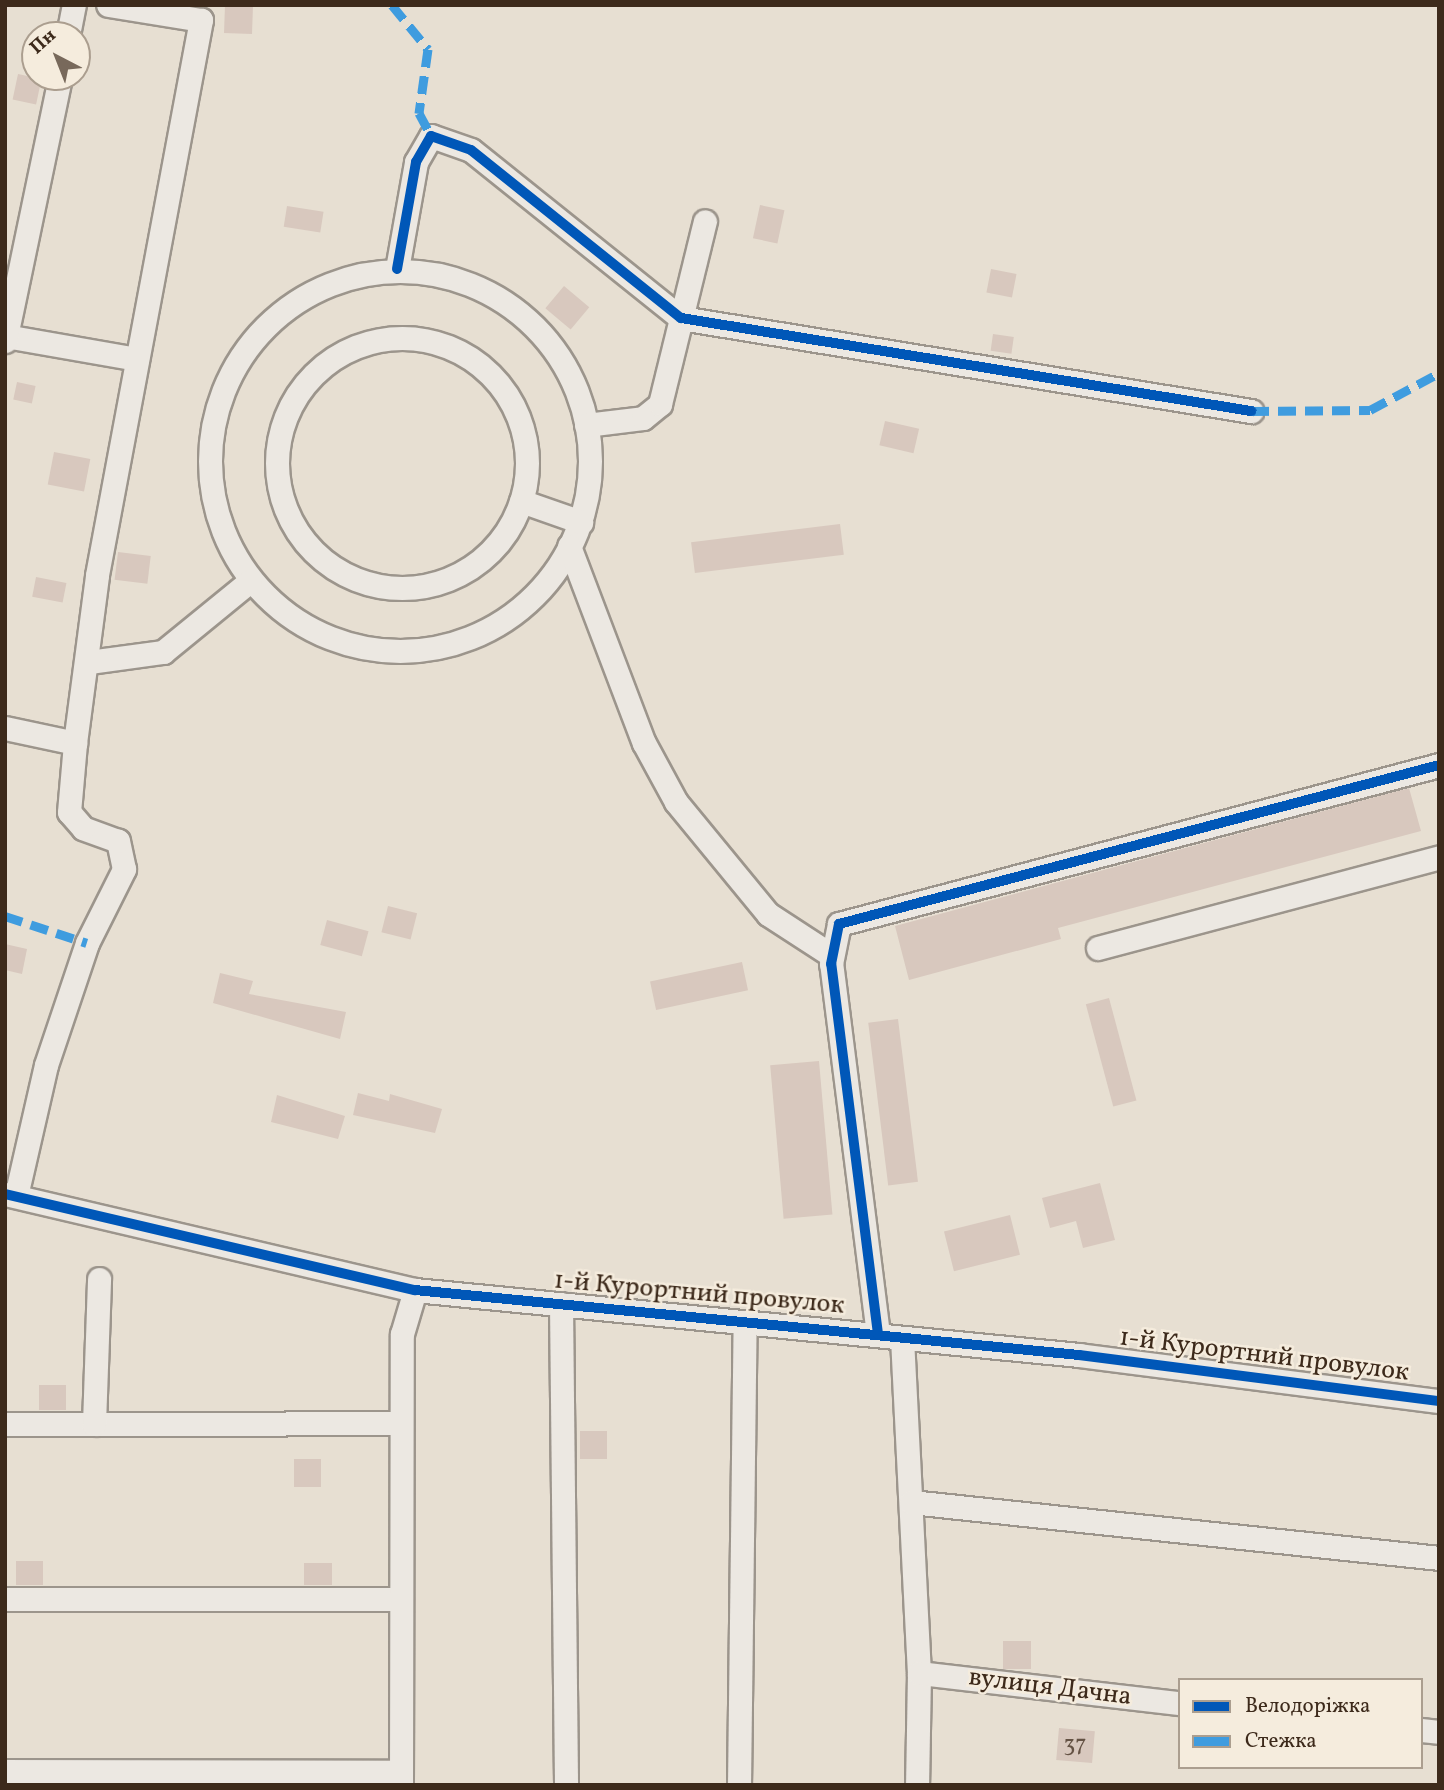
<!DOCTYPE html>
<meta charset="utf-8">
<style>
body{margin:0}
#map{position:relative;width:1444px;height:1790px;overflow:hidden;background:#e7dfd2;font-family:Vollkorn,serif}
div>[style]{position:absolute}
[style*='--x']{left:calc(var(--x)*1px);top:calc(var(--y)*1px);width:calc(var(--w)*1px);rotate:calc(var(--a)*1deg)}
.building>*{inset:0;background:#d8c8be;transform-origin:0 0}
.roads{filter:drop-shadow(2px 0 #9c958c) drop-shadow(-2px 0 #9c958c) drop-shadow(0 2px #9c958c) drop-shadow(0 -2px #9c958c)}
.minor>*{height:23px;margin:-11.5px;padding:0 11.5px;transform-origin:11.5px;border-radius:11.5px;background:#ece8e2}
.minor>.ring{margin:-11.5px;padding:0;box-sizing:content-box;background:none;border:23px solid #ece8e2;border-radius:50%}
.quiet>*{height:9px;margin-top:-4.5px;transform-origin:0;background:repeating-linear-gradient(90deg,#3f9cdf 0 18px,transparent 0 27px)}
.cycleway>*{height:10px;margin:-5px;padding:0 5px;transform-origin:5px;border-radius:5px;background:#0057b8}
span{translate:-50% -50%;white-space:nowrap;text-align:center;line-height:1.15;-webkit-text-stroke:5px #f5ecdd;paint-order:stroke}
.number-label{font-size:23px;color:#645244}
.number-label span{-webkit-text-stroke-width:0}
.street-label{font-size:26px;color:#3d2a1b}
.frame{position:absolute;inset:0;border:7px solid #3d2a1b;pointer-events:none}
.legend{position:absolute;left:1178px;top:1678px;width:245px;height:91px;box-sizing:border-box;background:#f5ecdd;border:2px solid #ab9e8f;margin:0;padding:9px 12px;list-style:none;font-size:21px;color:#3d2a1b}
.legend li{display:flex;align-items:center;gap:14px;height:35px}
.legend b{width:35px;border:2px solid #ab9e8f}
.north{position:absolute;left:21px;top:21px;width:70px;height:70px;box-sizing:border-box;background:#f5ecdd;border:2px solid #ab9e8f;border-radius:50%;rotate:318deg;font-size:19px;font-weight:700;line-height:28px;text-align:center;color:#3d2a1b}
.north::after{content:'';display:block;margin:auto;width:24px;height:32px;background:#78695b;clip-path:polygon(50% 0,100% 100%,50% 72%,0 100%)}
</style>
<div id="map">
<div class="building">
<i style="left:225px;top:5px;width:28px;height:28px;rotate:2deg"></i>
<i style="left:18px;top:74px;width:24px;height:26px;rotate:12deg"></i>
<i style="left:760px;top:205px;width:25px;height:34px;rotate:12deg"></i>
<i style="left:287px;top:206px;width:37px;height:21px;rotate:9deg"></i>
<i style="left:991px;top:269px;width:26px;height:24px;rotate:11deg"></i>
<i style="left:564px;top:286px;width:33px;height:29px;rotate:40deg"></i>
<i style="left:993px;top:334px;width:21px;height:17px;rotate:8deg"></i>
<i style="left:17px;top:382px;width:19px;height:18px;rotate:12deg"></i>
<i style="left:885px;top:421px;width:35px;height:25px;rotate:13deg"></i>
<i style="left:54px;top:452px;width:37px;height:33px;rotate:11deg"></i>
<i style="left:840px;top:524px;width:31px;height:150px;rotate:83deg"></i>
<i style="left:118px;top:552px;width:33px;height:28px;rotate:7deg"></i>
<i style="left:36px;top:577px;width:31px;height:20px;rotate:11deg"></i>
<i style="clip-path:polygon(1409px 788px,1421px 831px,1058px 928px,1061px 939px,909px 980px,895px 926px)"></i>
<i style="left:388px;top:906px;width:30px;height:27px;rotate:14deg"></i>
<i style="left:327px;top:920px;width:43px;height:26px;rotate:15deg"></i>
<i style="clip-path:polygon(5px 944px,27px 949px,22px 974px,5px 970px)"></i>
<i style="left:742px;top:962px;width:29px;height:94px;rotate:78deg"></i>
<i style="clip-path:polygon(220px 973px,253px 981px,249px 994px,346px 1012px,340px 1039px,213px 1003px)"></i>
<i style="left:1109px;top:998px;width:106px;height:24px;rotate:75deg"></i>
<i style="left:898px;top:1019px;width:164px;height:30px;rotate:83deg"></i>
<i style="left:819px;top:1061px;width:154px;height:49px;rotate:85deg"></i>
<i style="clip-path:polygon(358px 1093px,389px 1101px,390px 1094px,442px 1109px,435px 1133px,353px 1115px)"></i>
<i style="clip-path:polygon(277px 1095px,345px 1116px,338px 1139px,271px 1122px)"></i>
<i style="clip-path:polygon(1100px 1183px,1115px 1240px,1083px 1248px,1076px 1221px,1050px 1228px,1042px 1198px)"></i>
<i style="left:1010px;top:1215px;width:41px;height:68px;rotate:76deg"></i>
<i style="left:66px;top:1385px;width:25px;height:27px;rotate:90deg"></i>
<i style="left:580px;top:1431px;width:27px;height:28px"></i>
<i style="left:321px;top:1459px;width:28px;height:27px;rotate:90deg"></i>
<i style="left:16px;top:1561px;width:27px;height:24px"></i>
<i style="left:304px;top:1563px;width:28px;height:22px"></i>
<i style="left:1003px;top:1641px;width:28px;height:28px"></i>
<i style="left:1059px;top:1728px;width:36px;height:32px;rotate:5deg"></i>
</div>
<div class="roads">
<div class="minor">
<i style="--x:68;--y:35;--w:31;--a:-79"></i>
<i style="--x:397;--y:269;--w:109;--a:-79.9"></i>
<i style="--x:416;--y:162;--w:30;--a:-60"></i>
<i style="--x:431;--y:136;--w:42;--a:19.3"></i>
<i style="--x:471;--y:150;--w:269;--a:38.7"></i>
<i style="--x:681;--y:318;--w:578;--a:9.27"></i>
<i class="ring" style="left:210px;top:271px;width:357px;height:357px"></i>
<i style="--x:5;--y:336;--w:134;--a:9.9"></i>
<i class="ring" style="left:277px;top:338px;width:227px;height:227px"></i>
<i style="--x:5;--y:341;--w:270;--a:-78.2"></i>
<i style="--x:586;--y:425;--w:57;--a:-7"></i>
<i style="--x:643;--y:418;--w:22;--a:-39"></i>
<i style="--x:660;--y:404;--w:188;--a:-76.2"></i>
<i style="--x:521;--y:501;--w:64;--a:19.3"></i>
<i style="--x:569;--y:546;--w:211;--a:69.2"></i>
<i style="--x:644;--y:743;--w:67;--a:61.5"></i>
<i style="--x:676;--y:802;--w:145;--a:50.6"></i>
<i style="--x:768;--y:914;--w:75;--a:33.1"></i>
<i style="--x:89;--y:662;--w:75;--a:-7.7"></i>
<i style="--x:163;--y:652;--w:112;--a:-39.2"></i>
<i style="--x:5;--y:728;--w:72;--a:12.1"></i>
<i style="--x:75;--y:743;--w:169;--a:-82.5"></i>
<i style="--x:97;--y:575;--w:565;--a:-79.39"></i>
<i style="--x:201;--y:20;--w:94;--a:-170.8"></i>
<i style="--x:1098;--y:948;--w:353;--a:-14.9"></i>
<i style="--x:5;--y:1194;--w:421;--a:13.2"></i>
<i style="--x:415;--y:1290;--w:667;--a:5.59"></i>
<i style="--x:1079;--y:1355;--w:363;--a:7.3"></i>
<i style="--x:16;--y:1196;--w:134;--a:-77.1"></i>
<i style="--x:46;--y:1065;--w:129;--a:-71.4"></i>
<i style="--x:87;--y:943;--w:83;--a:-63.4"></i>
<i style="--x:124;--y:869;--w:29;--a:-102"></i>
<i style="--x:118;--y:841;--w:37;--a:-160"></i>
<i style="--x:83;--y:828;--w:21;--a:-131"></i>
<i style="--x:69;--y:812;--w:69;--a:-85"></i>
<i style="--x:561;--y:1304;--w:481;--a:89.4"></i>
<i style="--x:878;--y:1334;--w:373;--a:-97.2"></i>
<i style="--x:831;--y:964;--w:41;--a:-78.7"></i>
<i style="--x:839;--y:924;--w:621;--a:-14.84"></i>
<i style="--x:902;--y:1338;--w:335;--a:87.1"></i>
<i style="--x:919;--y:1673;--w:112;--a:91"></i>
<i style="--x:5;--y:1424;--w:395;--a:-0.1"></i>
<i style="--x:94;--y:1424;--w:145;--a:-88"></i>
<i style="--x:911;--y:1502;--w:531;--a:6.05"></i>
<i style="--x:5;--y:1599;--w:394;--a:0"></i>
<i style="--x:919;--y:1673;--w:263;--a:6.6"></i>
<i style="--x:1421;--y:1730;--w:18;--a:6"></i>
<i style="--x:5;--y:1771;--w:396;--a:0.1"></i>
<i style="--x:401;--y:1785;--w:451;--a:-89.9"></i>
<i style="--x:402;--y:1334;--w:46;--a:-73.5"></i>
<i style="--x:739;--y:1785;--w:463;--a:-89.3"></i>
</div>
</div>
<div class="quiet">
<i style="--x:392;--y:5;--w:57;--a:50.7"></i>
<i style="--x:428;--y:49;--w:65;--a:98"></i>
<i style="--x:419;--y:113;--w:26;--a:62"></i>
<i style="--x:1251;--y:411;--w:119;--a:-0.5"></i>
<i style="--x:1370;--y:410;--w:78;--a:-28.2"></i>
<i style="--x:5;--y:916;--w:86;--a:18.2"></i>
</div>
<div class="cycleway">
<i style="--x:397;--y:269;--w:109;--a:-79.9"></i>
<i style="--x:416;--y:162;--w:30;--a:-60"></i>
<i style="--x:431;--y:136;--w:42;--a:19.3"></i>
<i style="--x:471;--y:150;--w:269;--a:38.7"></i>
<i style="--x:681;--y:318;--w:578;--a:9.27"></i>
<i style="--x:5;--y:1194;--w:421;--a:13.2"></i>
<i style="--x:415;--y:1290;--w:667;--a:5.59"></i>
<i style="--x:1079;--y:1355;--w:363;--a:7.3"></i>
<i style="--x:878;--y:1334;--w:373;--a:-97.2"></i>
<i style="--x:831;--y:964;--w:41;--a:-78.7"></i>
<i style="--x:839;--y:924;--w:621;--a:-14.84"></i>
</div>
<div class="number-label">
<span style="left:1075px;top:1745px">37</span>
</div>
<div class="street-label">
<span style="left:699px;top:1294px;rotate:5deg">1-й Курортний провулок</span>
<span style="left:1264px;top:1356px;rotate:7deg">1-й Курортний провулок</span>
<span style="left:1050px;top:1688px;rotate:7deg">вулиця Дачна</span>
</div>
<div class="frame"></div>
<ul class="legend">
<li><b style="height:9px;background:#0057b8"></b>Велодоріжка</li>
<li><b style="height:9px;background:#3f9cdf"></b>Стежка</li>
</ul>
<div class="north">Пн</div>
</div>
